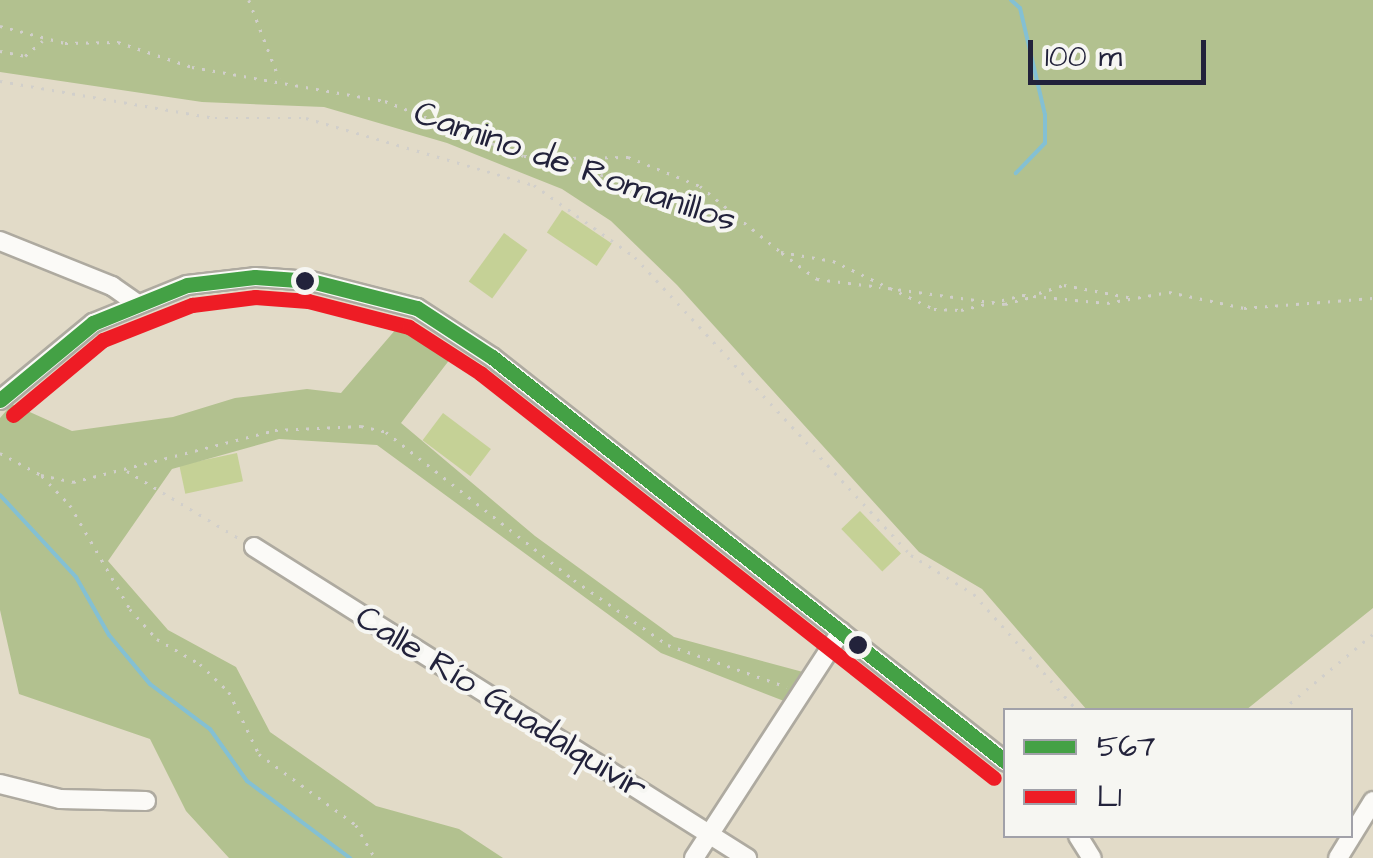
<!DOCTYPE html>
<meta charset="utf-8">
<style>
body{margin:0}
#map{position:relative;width:1373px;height:858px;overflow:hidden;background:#e2dbc8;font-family:"Architects Daughter",sans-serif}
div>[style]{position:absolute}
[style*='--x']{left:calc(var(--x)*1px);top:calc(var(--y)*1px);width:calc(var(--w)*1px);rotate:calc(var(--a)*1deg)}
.green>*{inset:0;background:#c5d196;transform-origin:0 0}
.forest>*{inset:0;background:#b2c18f}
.stream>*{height:4px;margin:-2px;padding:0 2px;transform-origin:2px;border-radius:2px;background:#84c0d3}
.path>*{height:2.5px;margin-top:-1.25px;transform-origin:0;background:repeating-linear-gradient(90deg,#d1cfcb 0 2.5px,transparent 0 10.5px)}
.roads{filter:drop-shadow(2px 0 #aeaaa0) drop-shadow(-2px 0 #aeaaa0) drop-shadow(0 2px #aeaaa0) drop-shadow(0 -2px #aeaaa0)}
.minor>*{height:18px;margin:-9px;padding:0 9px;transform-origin:9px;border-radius:9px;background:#fbfaf7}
.bus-1>*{height:15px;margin:-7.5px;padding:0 7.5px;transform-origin:7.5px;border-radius:7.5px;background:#44a145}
.bus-2>*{height:15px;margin:-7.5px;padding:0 7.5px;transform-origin:7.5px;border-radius:7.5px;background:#ee1c25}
.dots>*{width:28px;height:28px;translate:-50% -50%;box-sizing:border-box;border:5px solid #f6f6f2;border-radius:50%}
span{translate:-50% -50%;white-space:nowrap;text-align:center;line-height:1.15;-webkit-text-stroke:8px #f6f6f2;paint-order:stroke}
.street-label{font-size:35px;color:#22223b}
.legend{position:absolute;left:1003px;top:708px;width:350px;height:130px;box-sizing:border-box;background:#f6f6f2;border:2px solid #a1a1a9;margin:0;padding:12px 18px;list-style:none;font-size:30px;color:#22223b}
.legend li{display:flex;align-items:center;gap:20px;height:50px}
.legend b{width:50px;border:2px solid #a1a1a9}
.scale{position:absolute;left:1028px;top:40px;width:178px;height:45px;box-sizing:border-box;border:5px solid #22223b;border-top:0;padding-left:12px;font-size:30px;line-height:35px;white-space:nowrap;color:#22223b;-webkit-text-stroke:8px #f6f6f2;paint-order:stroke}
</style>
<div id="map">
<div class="green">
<i style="left:562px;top:210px;width:60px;height:27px;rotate:34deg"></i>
<i style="left:504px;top:233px;width:29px;height:60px;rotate:36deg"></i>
<i style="left:443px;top:413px;width:60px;height:34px;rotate:37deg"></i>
<i style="left:237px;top:453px;width:29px;height:59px;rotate:78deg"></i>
<i style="left:860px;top:511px;width:59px;height:26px;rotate:46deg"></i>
</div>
<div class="forest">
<i style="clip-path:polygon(0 0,1373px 0,1373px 608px,1246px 710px,1087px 710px,982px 589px,919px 552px,677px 285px,611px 221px,562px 189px,447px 143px,324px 107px,202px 102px,0 72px)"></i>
<i style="clip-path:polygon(403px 321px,457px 350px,401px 423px,535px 536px,674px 637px,803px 672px,784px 701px,661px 653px,377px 445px,279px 439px,172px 469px,108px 561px,168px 630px,236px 667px,270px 732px,376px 806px,459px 829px,503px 858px,229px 858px,186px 811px,150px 739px,19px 694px,0 610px,0 418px,12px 404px,72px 431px,173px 417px,235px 398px,307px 389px,341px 393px)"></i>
</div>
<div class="stream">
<i style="--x:1011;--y:0;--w:12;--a:42"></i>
<i style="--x:1020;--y:8;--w:110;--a:76.8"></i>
<i style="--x:1045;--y:115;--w:28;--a:90"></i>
<i style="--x:1045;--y:143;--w:42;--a:134"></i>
<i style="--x:0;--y:495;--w:112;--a:47.2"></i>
<i style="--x:76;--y:577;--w:67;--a:60.4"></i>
<i style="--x:109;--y:635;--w:64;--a:50.1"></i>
<i style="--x:150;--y:684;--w:75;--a:36.9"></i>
<i style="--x:210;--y:729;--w:64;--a:54.6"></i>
<i style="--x:247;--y:781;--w:129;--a:36.8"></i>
</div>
<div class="path">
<i style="--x:249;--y:0;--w:84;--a:69"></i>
<i style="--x:0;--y:26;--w:67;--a:14.7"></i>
<i style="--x:65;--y:43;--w:53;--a:-1.1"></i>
<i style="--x:118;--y:42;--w:78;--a:18.7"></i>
<i style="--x:192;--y:67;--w:196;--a:10"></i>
<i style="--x:385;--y:101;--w:149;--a:21.6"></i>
<i style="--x:524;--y:156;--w:38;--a:3"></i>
<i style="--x:562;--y:158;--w:142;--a:23.3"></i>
<i style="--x:692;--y:214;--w:44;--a:2.6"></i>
<i style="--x:736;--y:216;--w:58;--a:38.7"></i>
<i style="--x:781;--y:252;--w:53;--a:9.8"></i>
<i style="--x:833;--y:261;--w:112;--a:25.4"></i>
<i style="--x:934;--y:309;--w:27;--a:2"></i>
<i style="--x:961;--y:310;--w:64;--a:-13.6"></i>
<i style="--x:1023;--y:295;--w:84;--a:5.4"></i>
<i style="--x:1107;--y:303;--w:63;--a:-10.1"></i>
<i style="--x:1169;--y:292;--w:77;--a:12"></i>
<i style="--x:1244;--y:308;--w:129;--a:-4.4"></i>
<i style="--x:0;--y:51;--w:25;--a:11"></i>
<i style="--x:25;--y:56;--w:23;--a:-41"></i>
<i style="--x:0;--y:81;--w:218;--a:9.8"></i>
<i style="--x:215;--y:118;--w:91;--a:0"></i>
<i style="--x:306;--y:118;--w:238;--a:16.4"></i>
<i style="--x:534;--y:185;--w:124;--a:35.5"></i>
<i style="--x:635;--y:257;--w:406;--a:47.2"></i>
<i style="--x:911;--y:555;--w:74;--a:31.8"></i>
<i style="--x:974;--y:594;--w:155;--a:48.4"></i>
<i style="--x:563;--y:158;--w:65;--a:-0.9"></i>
<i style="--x:628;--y:157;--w:78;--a:21.9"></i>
<i style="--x:700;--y:186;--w:44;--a:39.5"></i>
<i style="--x:782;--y:253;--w:44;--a:36.6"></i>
<i style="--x:817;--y:279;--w:64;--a:7.2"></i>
<i style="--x:888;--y:288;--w:118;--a:7.8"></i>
<i style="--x:1005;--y:304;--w:27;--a:-15"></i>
<i style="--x:1039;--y:293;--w:26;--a:-18"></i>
<i style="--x:1064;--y:285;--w:70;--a:10.7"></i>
<i style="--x:0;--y:453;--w:47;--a:28.2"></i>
<i style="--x:41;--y:475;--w:33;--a:12"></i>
<i style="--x:73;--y:482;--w:209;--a:-14.4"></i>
<i style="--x:275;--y:430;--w:86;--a:-2.7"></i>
<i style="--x:361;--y:426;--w:26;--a:13"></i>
<i style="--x:386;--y:432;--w:239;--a:38.2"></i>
<i style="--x:574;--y:580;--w:114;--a:34.7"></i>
<i style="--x:668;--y:645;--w:126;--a:19.4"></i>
<i style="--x:127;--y:471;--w:132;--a:31"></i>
<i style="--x:42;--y:476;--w:40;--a:46"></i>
<i style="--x:70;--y:505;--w:120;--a:60"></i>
<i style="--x:130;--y:609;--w:40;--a:48"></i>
<i style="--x:157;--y:639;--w:50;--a:30.2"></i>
<i style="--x:200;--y:664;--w:40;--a:44"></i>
<i style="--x:229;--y:692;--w:69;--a:64.2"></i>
<i style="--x:259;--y:754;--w:120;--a:36.2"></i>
<i style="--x:356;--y:825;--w:38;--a:60"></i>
<i style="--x:1282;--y:710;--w:119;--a:-39.9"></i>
</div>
<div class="roads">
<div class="minor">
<i style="--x:0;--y:241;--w:121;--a:21.9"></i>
<i style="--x:112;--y:286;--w:28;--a:35"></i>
<i style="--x:0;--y:400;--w:121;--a:-39.6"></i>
<i style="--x:93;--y:323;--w:101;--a:-22"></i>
<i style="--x:187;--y:285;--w:68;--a:-6.7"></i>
<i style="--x:255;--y:277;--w:56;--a:4.1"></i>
<i style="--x:311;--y:281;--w:109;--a:14.3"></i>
<i style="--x:417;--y:308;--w:90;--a:33.2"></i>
<i style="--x:492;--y:357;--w:654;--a:38.24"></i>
<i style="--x:254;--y:547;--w:583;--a:32.25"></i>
<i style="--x:0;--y:784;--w:62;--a:14"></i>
<i style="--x:60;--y:799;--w:86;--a:1.3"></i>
<i style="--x:1078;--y:836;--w:26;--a:58"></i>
<i style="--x:694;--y:858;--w:270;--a:-57"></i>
<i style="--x:1338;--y:858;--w:67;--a:-58.4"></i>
</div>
</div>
<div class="bus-1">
<i style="--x:0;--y:400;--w:121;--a:-39.6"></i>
<i style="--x:93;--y:323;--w:101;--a:-22"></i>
<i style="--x:187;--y:285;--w:68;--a:-6.7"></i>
<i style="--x:255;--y:277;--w:56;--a:4.1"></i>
<i style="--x:311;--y:281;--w:109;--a:14.3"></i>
<i style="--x:417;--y:308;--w:90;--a:33.2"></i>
<i style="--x:492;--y:357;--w:654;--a:38.24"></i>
</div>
<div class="bus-2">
<i style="--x:13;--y:415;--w:117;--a:-39.8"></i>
<i style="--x:103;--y:340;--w:96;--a:-21.5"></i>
<i style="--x:192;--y:305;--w:64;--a:-7.2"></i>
<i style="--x:255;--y:297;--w:53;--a:4.3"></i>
<i style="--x:308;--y:301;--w:104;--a:14.4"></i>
<i style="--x:409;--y:327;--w:85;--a:32.9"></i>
<i style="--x:480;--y:373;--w:654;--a:38.24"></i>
</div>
<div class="dots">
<i style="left:305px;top:281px;background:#22223b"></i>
<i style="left:858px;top:645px;background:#22223b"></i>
</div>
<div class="street-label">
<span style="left:575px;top:167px;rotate:19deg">Camino de Romanillos</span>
<span style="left:501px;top:703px;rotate:32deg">Calle Río Guadalquivir</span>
</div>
<ul class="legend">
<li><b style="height:12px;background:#44a145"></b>567</li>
<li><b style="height:12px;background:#ee1c25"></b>L1</li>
</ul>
<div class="scale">100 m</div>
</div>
